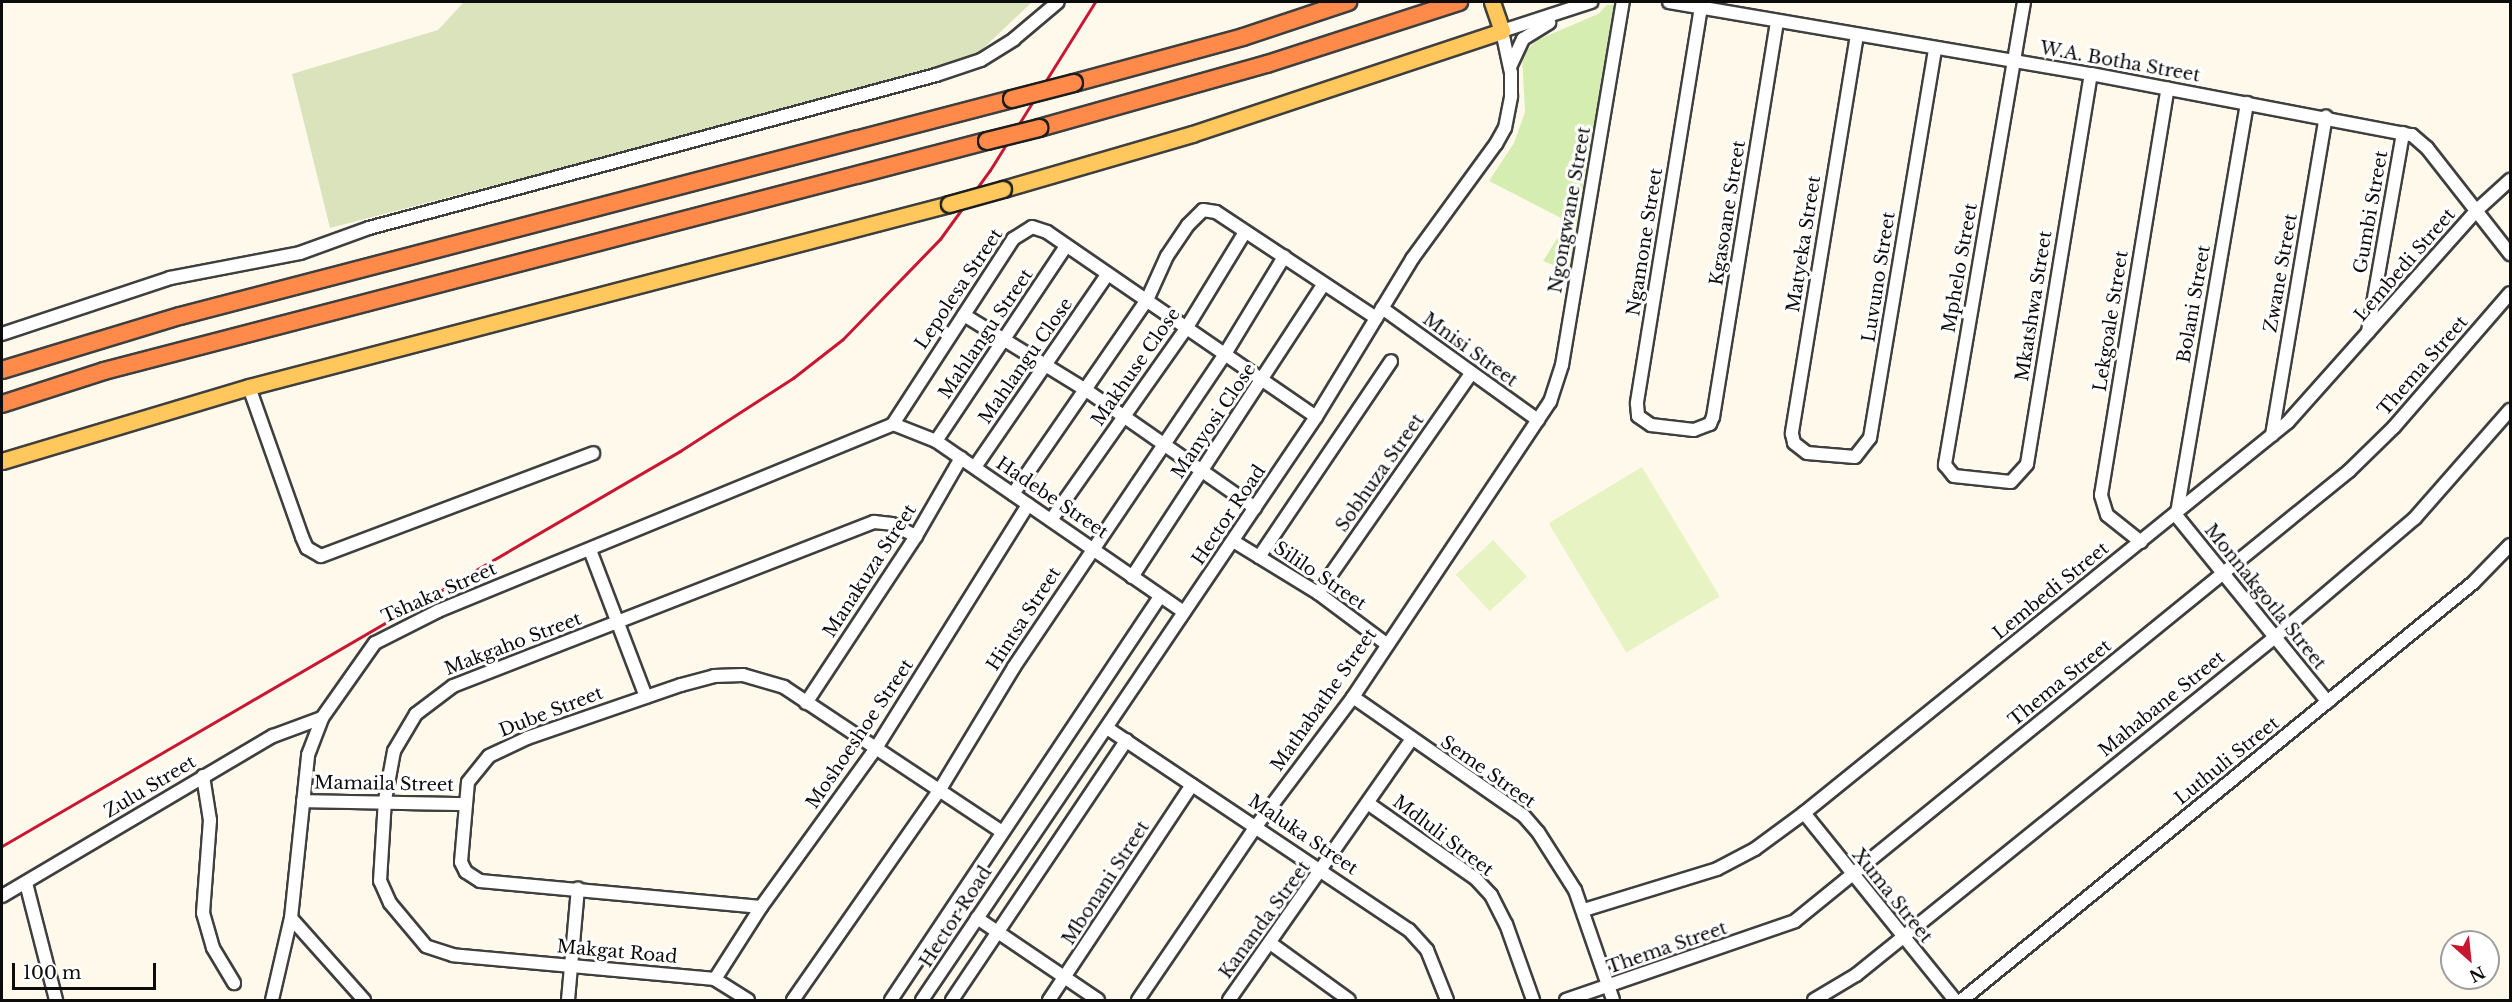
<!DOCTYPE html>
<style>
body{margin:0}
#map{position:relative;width:2512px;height:1002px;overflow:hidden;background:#fff9ec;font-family:"Libre Baskerville",serif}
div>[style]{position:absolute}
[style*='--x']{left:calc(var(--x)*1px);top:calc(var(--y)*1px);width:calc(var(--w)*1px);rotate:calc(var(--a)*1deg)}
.green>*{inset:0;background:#d6edb1}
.cemetery>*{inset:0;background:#dae3bb}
.pitch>*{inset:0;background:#e8f3c4;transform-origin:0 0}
.roads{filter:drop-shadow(2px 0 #3f3f3f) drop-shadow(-2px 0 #3f3f3f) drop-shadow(0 2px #3f3f3f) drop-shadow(0 -2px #3f3f3f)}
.minor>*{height:12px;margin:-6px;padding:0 6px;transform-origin:6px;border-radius:6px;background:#fff}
.major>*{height:15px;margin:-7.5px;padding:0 7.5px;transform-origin:7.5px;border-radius:7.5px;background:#ffc75c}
.highway>*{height:16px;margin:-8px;padding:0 8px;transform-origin:8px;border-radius:8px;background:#ff8a4a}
.rail>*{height:3px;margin:-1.5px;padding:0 1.5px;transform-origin:1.5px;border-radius:1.5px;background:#c91732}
.bridges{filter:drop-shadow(2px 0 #1d1d1d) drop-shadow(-2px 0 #1d1d1d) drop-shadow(0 2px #1d1d1d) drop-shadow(0 -2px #1d1d1d)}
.major-bridge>*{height:15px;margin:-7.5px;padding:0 7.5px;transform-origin:7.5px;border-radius:7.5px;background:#ffc75c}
.highway-bridge>*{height:16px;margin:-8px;padding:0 8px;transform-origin:8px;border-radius:8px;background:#ff8a4a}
span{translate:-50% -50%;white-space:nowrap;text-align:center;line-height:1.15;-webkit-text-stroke:6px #fff;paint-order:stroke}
.street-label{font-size:18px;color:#0c0c0c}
.frame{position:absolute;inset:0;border:3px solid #0c0c0c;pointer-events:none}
.north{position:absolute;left:2440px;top:930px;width:60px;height:60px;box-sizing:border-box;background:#fff;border:2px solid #9e9e9e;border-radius:50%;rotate:153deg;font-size:16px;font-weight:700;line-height:24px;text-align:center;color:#0c0c0c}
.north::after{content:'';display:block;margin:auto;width:21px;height:27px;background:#c91732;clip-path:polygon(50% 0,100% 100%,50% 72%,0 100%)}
.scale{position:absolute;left:12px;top:963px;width:144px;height:27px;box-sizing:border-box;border:3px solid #0c0c0c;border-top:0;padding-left:8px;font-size:18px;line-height:21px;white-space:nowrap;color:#0c0c0c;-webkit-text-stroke:4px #fff;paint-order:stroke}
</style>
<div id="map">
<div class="green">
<i style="clip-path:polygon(1627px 3px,1600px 142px,1571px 272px,1543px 261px,1565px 226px,1561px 218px,1489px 181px,1514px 143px,1525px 112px,1522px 55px,1537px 40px,1598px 14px,1607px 5px)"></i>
</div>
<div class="cemetery">
<i style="clip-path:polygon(464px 2px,1032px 2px,969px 62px,330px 228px,292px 74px,438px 30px)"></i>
</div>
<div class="pitch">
<i style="left:1642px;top:467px;width:151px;height:109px;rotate:59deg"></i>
<i style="left:1493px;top:540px;width:50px;height:51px;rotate:47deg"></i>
</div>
<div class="roads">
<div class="minor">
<i style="--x:1669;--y:2;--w:428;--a:9.7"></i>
<i style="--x:2091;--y:74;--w:327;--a:10.8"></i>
<i style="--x:2412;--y:135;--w:20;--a:41"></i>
<i style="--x:2427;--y:148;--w:135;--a:51.9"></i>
<i style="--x:2024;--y:2;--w:470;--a:99.7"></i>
<i style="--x:1945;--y:465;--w:14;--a:51"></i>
<i style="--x:1954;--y:476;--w:57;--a:6"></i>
<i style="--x:2011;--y:482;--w:24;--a:-48"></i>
<i style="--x:2027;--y:464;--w:395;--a:-80.7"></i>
<i style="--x:1701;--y:7;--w:402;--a:99.2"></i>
<i style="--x:1637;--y:404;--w:12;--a:85"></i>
<i style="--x:1638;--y:416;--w:16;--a:35"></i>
<i style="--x:1651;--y:425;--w:43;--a:6.6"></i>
<i style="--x:1694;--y:430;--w:17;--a:-21"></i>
<i style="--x:1710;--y:424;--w:8;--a:-67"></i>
<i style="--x:1713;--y:417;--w:399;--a:-80.8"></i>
<i style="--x:1857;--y:35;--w:404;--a:99.3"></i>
<i style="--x:1792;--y:434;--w:9;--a:77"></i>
<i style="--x:1794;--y:443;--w:16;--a:38"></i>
<i style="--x:1807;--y:453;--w:48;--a:4.8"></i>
<i style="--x:1855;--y:457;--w:24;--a:-52"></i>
<i style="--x:1870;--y:438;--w:394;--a:-80.5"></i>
<i style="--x:1510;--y:67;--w:31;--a:-65"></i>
<i style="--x:1523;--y:39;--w:31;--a:-32"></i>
<i style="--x:1382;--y:308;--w:192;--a:35.7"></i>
<i style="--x:964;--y:315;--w:143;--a:31.6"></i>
<i style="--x:1086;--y:390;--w:206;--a:34.9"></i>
<i style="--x:2368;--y:332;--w:202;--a:-80"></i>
<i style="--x:2;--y:334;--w:177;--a:-18.4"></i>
<i style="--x:170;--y:278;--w:132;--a:-10.9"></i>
<i style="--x:300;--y:253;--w:73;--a:-19.9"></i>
<i style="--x:369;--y:228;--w:587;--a:-15.1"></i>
<i style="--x:936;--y:75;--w:47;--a:-18.4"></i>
<i style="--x:981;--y:60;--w:39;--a:-32"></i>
<i style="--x:1014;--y:39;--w:57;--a:-40.1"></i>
<i style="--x:249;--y:387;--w:159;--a:70.5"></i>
<i style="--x:302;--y:537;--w:12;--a:66"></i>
<i style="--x:307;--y:548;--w:16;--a:30"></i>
<i style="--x:321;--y:556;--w:291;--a:-20.7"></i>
<i style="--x:893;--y:424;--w:221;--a:-57"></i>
<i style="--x:1013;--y:239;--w:22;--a:-32"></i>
<i style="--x:1032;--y:227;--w:16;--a:18"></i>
<i style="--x:1047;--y:232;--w:326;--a:34.5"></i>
<i style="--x:893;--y:424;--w:46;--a:21.6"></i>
<i style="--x:936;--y:441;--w:301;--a:34.6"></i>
<i style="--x:2272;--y:435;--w:323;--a:-80.4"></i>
<i style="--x:936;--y:441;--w:234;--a:-56.3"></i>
<i style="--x:975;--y:467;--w:233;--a:-55.5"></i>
<i style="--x:1013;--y:494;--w:236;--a:-55.4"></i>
<i style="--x:1147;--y:300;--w:48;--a:-65.6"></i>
<i style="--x:1167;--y:256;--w:37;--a:-56"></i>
<i style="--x:1188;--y:225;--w:21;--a:-45"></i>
<i style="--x:1203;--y:210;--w:13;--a:9"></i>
<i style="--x:1216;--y:212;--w:192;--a:33.5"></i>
<i style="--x:2177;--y:513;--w:416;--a:-80.3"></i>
<i style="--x:2175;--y:514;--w:242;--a:50.9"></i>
<i style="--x:1051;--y:520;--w:236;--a:-54.8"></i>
<i style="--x:1187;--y:327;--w:111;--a:-58.6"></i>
<i style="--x:1233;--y:541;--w:100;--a:31.5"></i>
<i style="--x:1318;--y:593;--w:84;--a:36.7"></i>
<i style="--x:2141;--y:542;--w:43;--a:-141.5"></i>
<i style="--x:2107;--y:515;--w:21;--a:-107"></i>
<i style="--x:2101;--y:495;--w:412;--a:-80.7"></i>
<i style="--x:590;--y:550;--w:157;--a:69.1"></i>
<i style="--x:1259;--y:557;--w:236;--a:-56"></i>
<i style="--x:1132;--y:577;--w:350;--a:-56.8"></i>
<i style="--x:1318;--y:593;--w:267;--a:-55.1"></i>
<i style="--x:1353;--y:697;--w:208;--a:34.8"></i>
<i style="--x:1524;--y:816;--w:21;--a:49"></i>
<i style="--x:1538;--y:832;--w:69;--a:57.5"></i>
<i style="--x:1575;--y:890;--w:116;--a:70.9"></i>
<i style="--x:806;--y:703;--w:200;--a:-56.6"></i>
<i style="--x:916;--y:536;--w:90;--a:-60"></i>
<i style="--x:1107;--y:728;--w:363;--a:33.8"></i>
<i style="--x:1409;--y:930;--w:27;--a:48"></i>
<i style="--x:1427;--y:950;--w:54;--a:68.2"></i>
<i style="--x:203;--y:776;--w:45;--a:81"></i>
<i style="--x:210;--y:820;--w:93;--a:94.3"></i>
<i style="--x:203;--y:913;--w:36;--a:74"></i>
<i style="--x:213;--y:948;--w:41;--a:59"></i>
<i style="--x:303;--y:801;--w:160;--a:1.1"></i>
<i style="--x:1369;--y:804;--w:131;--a:35"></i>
<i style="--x:1476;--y:879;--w:22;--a:47"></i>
<i style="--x:1491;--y:895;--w:33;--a:63"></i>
<i style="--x:1506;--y:924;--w:81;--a:70.4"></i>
<i style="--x:1804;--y:813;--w:240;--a:51.1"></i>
<i style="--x:26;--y:883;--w:121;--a:75.6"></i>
<i style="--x:2;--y:896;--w:315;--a:-30.6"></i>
<i style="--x:273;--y:736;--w:52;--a:-20.2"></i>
<i style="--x:761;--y:907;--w:282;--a:-174.7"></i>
<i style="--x:480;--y:881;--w:17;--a:-147"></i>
<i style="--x:466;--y:872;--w:11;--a:-117"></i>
<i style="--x:461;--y:862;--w:80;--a:-85"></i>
<i style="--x:468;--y:782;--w:33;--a:-51"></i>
<i style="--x:489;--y:756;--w:42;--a:-25.3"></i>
<i style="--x:527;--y:738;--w:163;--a:-19"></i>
<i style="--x:681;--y:685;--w:34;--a:-15"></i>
<i style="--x:714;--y:676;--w:29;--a:-2"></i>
<i style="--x:743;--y:675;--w:43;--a:16.3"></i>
<i style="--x:784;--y:687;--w:260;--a:33.6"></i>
<i style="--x:1584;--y:910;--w:139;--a:-17.1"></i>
<i style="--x:1717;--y:869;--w:43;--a:-27.8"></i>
<i style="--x:1755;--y:849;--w:61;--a:-36.3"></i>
<i style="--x:1804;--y:813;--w:622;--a:-38.93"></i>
<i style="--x:2288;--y:422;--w:284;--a:-48.3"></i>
<i style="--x:2477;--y:210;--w:45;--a:-42.3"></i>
<i style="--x:291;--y:918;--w:110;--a:48.3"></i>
<i style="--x:977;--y:918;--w:146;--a:34.1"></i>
<i style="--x:1270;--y:943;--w:97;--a:35.8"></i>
<i style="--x:715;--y:979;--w:85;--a:-57.4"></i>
<i style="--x:761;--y:907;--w:196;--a:-54.1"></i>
<i style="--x:876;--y:748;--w:287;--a:-58"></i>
<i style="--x:272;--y:1000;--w:84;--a:-77"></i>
<i style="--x:291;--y:918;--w:164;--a:-84"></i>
<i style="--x:308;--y:755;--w:40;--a:-69"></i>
<i style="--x:322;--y:718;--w:92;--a:-54.8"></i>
<i style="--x:375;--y:643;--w:71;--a:-26.9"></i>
<i style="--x:438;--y:611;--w:492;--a:-22.3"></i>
<i style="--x:568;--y:1000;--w:112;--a:-84.9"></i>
<i style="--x:748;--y:1000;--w:39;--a:-148"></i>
<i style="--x:715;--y:979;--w:263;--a:-174.8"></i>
<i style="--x:453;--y:955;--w:28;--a:-162"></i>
<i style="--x:426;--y:946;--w:56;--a:-129.9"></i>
<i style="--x:390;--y:903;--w:24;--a:-114"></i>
<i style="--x:380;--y:881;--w:81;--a:-86.5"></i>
<i style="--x:385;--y:800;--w:50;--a:-79.6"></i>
<i style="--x:394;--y:751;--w:43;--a:-59.3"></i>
<i style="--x:416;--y:714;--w:46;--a:-37.1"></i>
<i style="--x:453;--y:686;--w:452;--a:-21.3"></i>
<i style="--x:874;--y:522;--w:18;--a:6"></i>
<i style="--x:892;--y:524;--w:27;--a:27"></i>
<i style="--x:793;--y:1000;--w:255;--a:-55.1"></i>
<i style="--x:939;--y:791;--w:145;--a:-58.8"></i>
<i style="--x:1014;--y:667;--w:377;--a:-56"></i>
<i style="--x:1225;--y:354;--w:114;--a:-58.7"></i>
<i style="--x:891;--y:1000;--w:485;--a:-56.3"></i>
<i style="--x:922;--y:1000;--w:704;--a:-55.95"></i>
<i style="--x:1316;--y:417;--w:185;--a:-58.7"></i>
<i style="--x:1412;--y:259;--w:142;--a:-53.9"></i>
<i style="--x:1496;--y:144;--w:18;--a:-61"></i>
<i style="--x:1505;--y:128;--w:33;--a:-79"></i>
<i style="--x:1511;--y:96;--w:23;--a:-90"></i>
<i style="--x:1511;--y:73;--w:43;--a:-102.1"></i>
<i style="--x:1502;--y:31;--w:94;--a:-18"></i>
<i style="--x:952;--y:1000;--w:313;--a:-56.1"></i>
<i style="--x:1049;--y:1000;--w:258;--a:-56.4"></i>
<i style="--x:1138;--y:1000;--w:212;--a:-55.8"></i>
<i style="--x:1257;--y:825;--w:160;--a:-53.1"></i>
<i style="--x:1353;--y:697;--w:355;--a:-56.3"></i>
<i style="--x:1550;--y:402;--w:39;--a:-72"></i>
<i style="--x:1562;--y:365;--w:368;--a:-80.5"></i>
<i style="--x:1229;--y:1000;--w:317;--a:-55"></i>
<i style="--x:1566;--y:1000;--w:242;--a:-19"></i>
<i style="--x:1795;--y:921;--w:714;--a:-39.09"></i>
<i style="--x:2349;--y:471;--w:63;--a:-44.4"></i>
<i style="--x:2394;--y:427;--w:177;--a:-49.1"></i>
<i style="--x:1814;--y:1000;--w:49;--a:-30.8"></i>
<i style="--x:1856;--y:975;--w:537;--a:-38.88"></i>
<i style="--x:2274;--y:638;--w:185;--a:-40.4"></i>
<i style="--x:2415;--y:518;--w:144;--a:-48.7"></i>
<i style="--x:1962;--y:1000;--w:660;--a:-39.22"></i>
<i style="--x:2473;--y:583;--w:53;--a:-45.8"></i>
</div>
<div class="major">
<i style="--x:1003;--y:189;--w:197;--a:-16.2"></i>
<i style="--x:1192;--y:134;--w:327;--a:-18.4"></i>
<i style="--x:1502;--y:31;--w:31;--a:-109"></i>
<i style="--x:2;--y:461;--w:258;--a:-16.7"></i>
<i style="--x:249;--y:387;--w:724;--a:-14.65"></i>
</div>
<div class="highway">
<i style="--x:1074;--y:83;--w:175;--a:-15.2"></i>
<i style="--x:1243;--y:37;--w:111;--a:-18.4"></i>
<i style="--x:1039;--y:128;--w:237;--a:-15.7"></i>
<i style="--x:1267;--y:64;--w:202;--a:-17.9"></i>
<i style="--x:2;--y:370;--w:186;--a:-16.9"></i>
<i style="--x:180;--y:316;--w:860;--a:-14.62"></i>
<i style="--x:2;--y:404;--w:107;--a:-17.9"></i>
<i style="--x:104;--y:371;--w:912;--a:-14.6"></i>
</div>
</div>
<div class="rail">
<i style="--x:2;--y:846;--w:785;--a:-30.22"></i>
<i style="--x:680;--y:451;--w:135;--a:-32.9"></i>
<i style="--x:793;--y:378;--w:63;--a:-38"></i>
<i style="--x:843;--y:339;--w:139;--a:-45.9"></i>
<i style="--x:940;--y:239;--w:85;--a:-54.1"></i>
<i style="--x:990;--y:170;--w:198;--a:-58"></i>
</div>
<div class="bridges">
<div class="major-bridge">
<i style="--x:949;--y:204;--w:56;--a:-15.5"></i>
</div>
<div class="highway-bridge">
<i style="--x:1012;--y:99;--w:64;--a:-14.5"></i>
<i style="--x:987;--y:141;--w:54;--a:-14"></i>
</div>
</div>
<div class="street-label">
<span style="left:2120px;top:62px;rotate:10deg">W.A. Botha Street</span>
<span style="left:1570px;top:210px;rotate:-80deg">Ngongwane Street</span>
<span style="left:2371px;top:212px;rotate:-80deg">Gumbi Street</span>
<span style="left:1728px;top:213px;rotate:-81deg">Kgasoane Street</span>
<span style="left:1645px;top:242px;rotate:-81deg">Ngamone Street</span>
<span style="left:1804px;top:244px;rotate:-81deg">Matyeka Street</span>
<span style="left:2405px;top:265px;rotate:-49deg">Lembedi Street</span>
<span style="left:1960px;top:268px;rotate:-80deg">Mphelo Street</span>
<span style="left:2281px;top:273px;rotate:-80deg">Zwane Street</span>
<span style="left:1879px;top:277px;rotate:-81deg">Luvuno Street</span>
<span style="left:959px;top:289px;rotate:-56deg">Lepolesa Street</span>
<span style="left:2194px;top:304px;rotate:-80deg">Bolani Street</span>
<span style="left:2034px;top:306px;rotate:-81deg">Mkatshwa Street</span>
<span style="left:2111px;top:321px;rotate:-81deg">Lekgoale Street</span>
<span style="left:986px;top:334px;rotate:-56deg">Mahlangu Street</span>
<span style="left:1470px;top:350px;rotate:36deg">Mnisi Street</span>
<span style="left:1026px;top:361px;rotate:-55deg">Mahlangu Close</span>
<span style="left:2423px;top:366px;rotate:-49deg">Thema Street</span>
<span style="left:1136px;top:367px;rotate:-55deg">Makhuse Close</span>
<span style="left:1214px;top:421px;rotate:-56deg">Manyosi Close</span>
<span style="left:1380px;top:473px;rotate:-55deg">Sobhuza Street</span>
<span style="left:1052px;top:498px;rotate:34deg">Hadebe Street</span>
<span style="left:1229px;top:515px;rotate:-56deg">Hector Road</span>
<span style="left:870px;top:571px;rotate:-57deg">Manakuza Street</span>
<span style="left:1320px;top:576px;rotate:34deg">Sililo Street</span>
<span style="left:2051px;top:591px;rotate:-39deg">Lembedi Street</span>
<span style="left:439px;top:593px;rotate:-24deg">Tshaka Street</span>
<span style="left:2265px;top:597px;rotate:51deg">Monnakgotla Street</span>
<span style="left:1024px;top:619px;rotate:-57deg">Hintsa Street</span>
<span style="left:513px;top:644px;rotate:-21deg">Makgaho Street</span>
<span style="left:2060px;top:683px;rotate:-39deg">Thema Street</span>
<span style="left:1324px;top:700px;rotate:-55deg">Mathabathe Street</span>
<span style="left:2162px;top:704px;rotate:-39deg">Mahabane Street</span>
<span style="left:551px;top:712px;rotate:-21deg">Dube Street</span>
<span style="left:860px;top:734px;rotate:-56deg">Moshoeshoe Street</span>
<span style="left:2227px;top:761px;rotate:-39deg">Luthuli Street</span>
<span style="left:1488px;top:772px;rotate:35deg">Seme Street</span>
<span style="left:384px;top:784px;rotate:1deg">Mamaila Street</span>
<span style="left:150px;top:787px;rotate:-31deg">Zulu Street</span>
<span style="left:1303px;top:835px;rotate:34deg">Maluka Street</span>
<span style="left:1443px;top:836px;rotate:37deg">Mdluli Street</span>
<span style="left:1106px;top:883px;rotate:-57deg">Mbonani Street</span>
<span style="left:1892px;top:896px;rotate:51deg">Xuma Street</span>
<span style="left:956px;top:917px;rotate:-57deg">Hector Road</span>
<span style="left:1265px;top:920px;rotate:-54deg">Kananda Street</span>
<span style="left:1667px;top:948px;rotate:-19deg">Thema Street</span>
<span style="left:617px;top:952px;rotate:5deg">Makgat Road</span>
</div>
<div class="frame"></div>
<div class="north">N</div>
<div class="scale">100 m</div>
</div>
